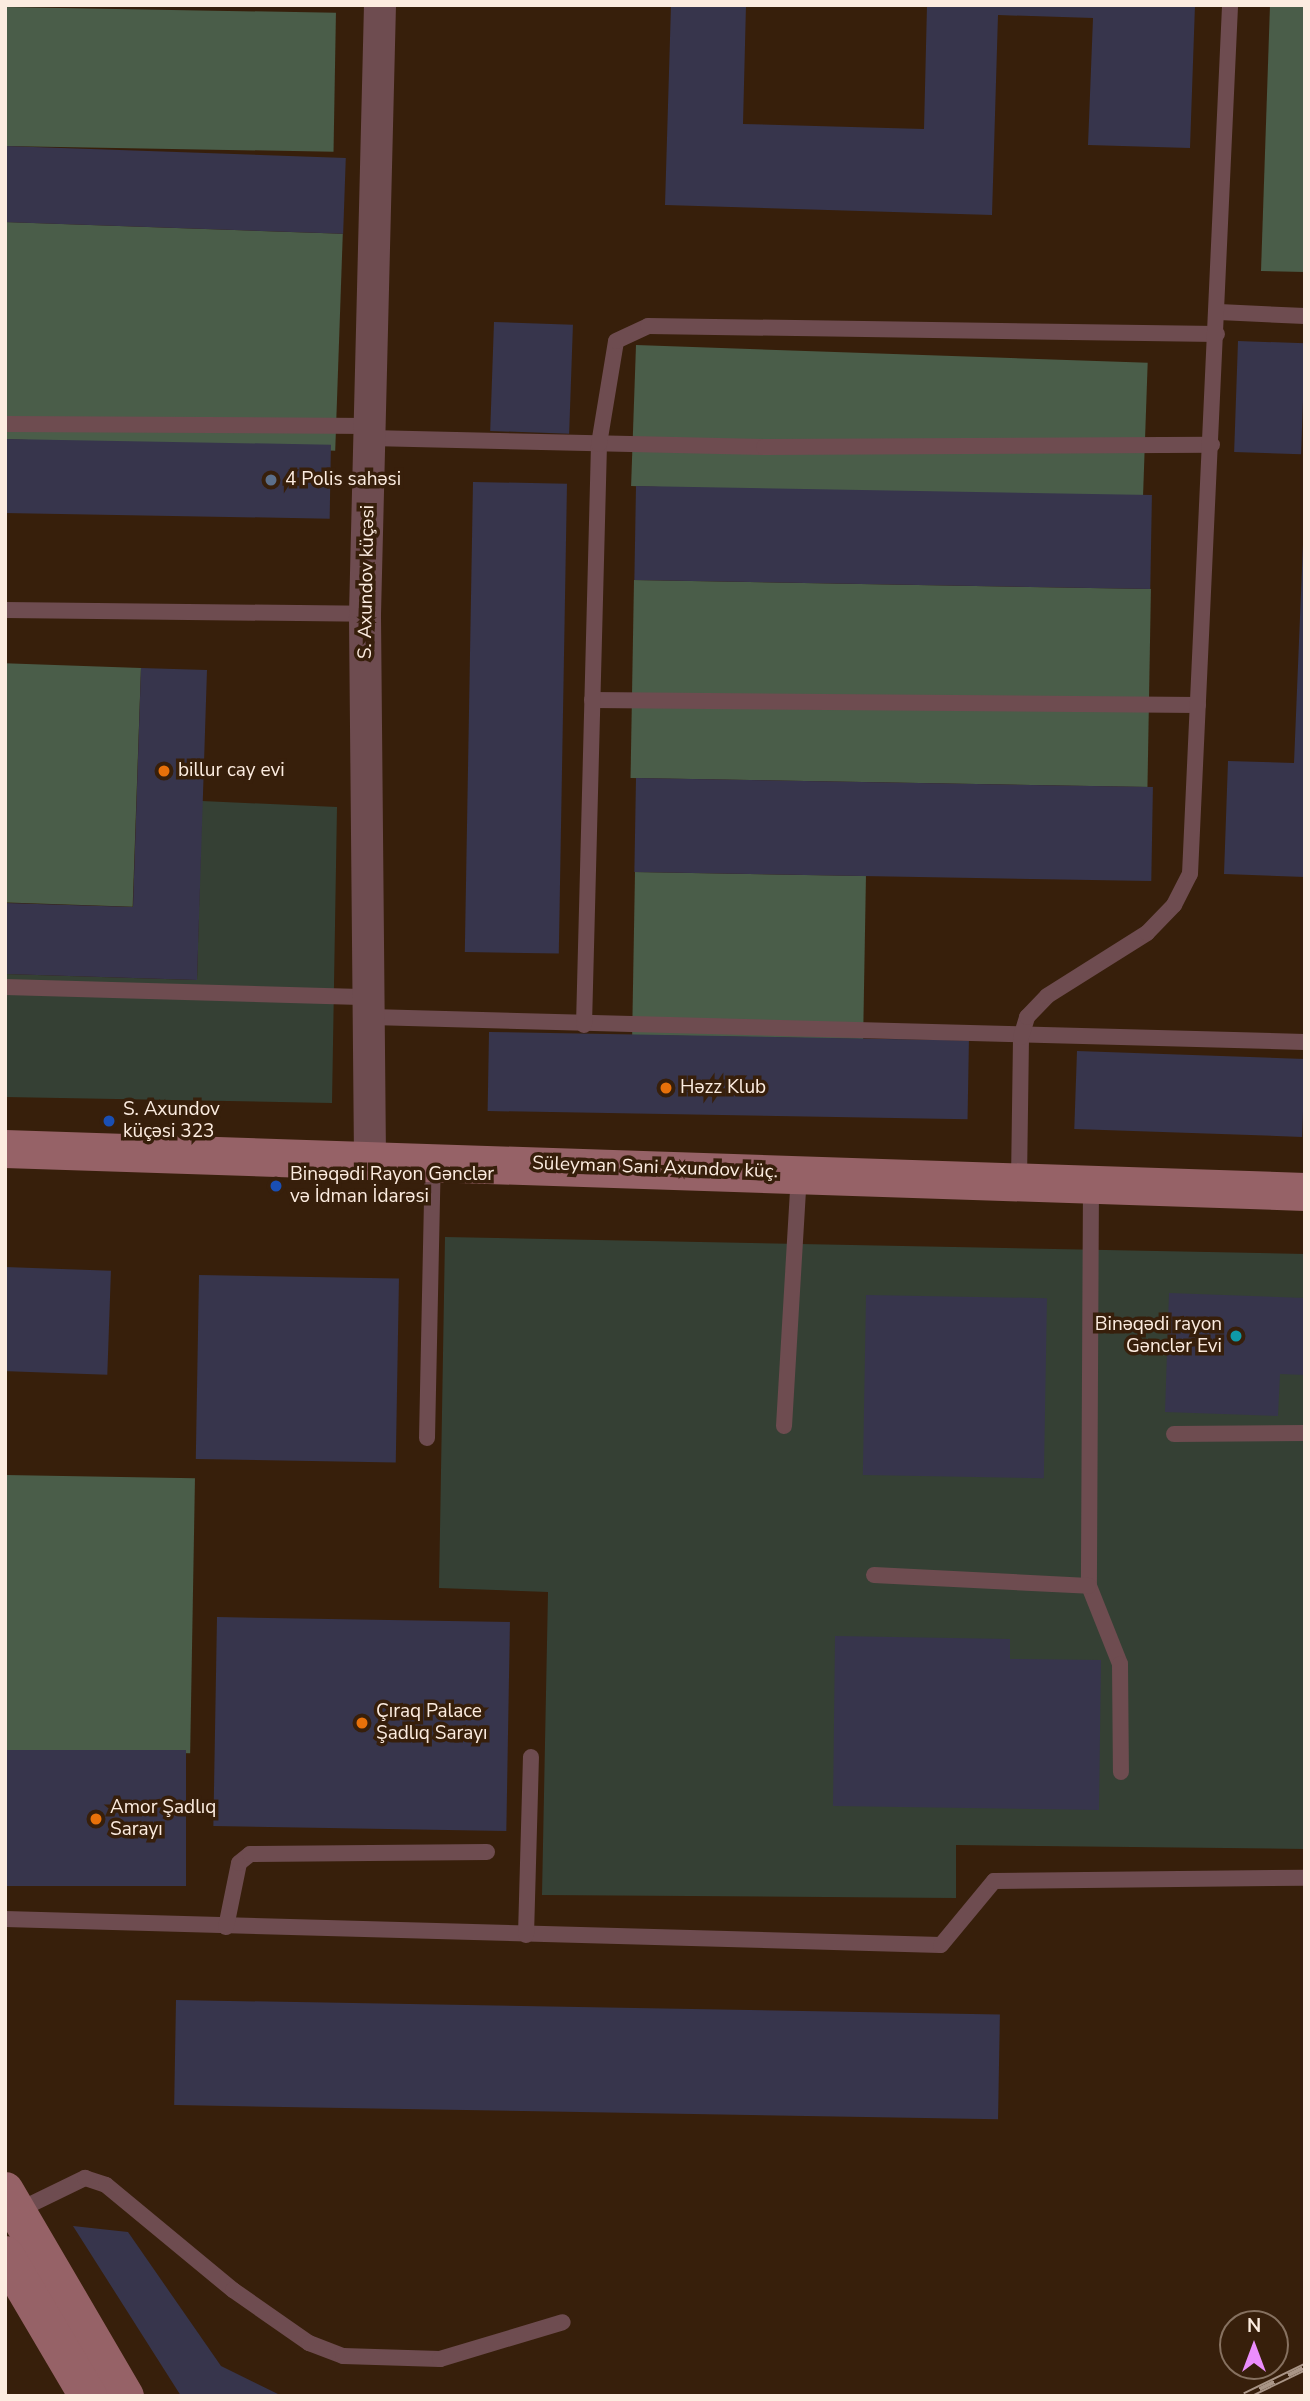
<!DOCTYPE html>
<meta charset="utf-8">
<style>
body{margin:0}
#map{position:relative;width:1310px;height:2401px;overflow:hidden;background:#371f0b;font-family:"Nunito Sans",sans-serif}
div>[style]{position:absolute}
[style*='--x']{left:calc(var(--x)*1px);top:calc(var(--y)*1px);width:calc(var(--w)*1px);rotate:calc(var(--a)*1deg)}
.green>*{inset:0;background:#354034}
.forest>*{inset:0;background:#4a5d49;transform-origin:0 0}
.building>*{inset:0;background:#37354c;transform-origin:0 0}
.lane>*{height:16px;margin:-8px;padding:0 8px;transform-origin:8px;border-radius:8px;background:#6e4c50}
.street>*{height:32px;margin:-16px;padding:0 16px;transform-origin:16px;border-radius:16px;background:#6e4c50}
.secondary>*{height:38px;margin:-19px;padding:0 19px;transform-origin:19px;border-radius:19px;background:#966267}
.rail>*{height:8px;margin-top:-4px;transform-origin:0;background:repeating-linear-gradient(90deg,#371f0b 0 16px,#a99586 0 32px);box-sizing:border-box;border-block:2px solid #a99586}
.dots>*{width:19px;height:19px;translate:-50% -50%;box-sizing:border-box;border:4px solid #371f0b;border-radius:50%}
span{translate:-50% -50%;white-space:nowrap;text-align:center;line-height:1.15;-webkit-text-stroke:7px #371f0b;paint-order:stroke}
.poi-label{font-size:19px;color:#fcece0}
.left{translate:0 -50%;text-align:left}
.right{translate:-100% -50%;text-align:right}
.street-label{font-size:19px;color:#fcece0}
.frame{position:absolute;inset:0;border:7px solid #fcece0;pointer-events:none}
.north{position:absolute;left:1219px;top:2310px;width:70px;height:70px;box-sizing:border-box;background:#371f0b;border:2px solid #867160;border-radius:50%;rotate:0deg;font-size:19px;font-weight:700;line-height:28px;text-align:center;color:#fcece0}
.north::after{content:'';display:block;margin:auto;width:24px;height:32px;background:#eb8dfc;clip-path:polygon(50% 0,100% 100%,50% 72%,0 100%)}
</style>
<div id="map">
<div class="green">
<i style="clip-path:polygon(202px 801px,337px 807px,332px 1103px,5px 1097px,5px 974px,197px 980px)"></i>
<i style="clip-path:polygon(445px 1237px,1305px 1254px,1305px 1849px,956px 1845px,956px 1898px,542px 1895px,548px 1592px,439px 1588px)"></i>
</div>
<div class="forest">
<i style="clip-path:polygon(1270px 5px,1305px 5px,1305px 272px,1261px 271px)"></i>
<i style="left:5px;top:7px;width:331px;height:139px;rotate:1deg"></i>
<i style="left:5px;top:222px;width:338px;height:217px;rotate:2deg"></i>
<i style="left:636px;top:345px;width:512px;height:141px;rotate:2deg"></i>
<i style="left:634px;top:580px;width:517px;height:198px;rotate:1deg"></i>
<i style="left:141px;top:668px;width:239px;height:136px;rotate:92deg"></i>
<i style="left:635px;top:872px;width:231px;height:163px;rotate:1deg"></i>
<i style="left:5px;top:1475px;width:190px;height:275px;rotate:1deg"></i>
</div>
<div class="building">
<i style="clip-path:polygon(671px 5px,746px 5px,743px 124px,924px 129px,927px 5px,1195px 5px,1190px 148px,1088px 145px,1093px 18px,998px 15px,992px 215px,665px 205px)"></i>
<i style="left:5px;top:146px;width:341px;height:76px;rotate:2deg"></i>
<i style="left:494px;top:322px;width:79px;height:109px;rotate:2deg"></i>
<i style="left:1238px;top:341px;width:67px;height:111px;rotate:2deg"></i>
<i style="left:5px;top:439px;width:326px;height:74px;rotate:1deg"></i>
<i style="left:473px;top:482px;width:94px;height:470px;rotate:1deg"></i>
<i style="left:636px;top:486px;width:516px;height:94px;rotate:1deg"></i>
<i style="clip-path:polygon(1305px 495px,1305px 877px,1224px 874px,1228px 761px,1294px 763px)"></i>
<i style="clip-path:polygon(141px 668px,207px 670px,197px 980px,5px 974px,5px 903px,133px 907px)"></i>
<i style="left:636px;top:778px;width:517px;height:94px;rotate:1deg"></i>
<i style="left:489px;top:1032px;width:480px;height:79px;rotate:1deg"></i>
<i style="left:1077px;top:1051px;width:228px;height:78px;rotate:2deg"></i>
<i style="left:5px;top:1267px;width:106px;height:104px;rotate:2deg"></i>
<i style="left:199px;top:1275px;width:200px;height:184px;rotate:1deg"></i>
<i style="clip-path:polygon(1169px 1293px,1305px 1298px,1305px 1375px,1280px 1374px,1278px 1416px,1165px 1412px)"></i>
<i style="left:866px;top:1295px;width:181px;height:180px;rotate:1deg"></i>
<i style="left:217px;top:1617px;width:293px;height:209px;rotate:1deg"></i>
<i style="clip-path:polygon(835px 1636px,1010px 1639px,1010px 1659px,1101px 1660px,1099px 1810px,833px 1806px)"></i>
<i style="left:5px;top:1750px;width:181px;height:136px"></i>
<i style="left:176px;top:2000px;width:824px;height:105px;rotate:1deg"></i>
<i style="clip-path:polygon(73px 2226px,128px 2232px,221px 2366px,282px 2396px,181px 2396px)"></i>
</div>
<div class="lane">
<i style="--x:1219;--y:312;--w:86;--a:2.7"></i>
<i style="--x:5;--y:424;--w:365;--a:0.3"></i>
<i style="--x:370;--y:438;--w:394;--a:1.3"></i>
<i style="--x:764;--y:447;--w:448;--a:-0.3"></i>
<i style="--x:5;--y:610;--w:360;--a:0.6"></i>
<i style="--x:592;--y:700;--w:606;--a:0.47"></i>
<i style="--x:5;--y:987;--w:365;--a:1.6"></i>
<i style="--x:371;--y:1017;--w:934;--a:1.53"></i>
<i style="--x:584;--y:1025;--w:581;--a:-88.52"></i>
<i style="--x:599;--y:444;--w:104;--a:-80.6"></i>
<i style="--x:616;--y:341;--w:35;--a:-25"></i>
<i style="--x:648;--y:326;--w:569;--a:0.81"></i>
<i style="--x:1019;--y:1181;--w:144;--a:-89.2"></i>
<i style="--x:1021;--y:1037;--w:21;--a:-73"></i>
<i style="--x:1027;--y:1017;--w:29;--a:-46"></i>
<i style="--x:1047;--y:996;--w:118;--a:-32.2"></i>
<i style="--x:1147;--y:933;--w:39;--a:-46"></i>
<i style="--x:1174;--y:905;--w:35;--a:-63"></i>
<i style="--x:1190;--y:874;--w:870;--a:-87.36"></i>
<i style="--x:1091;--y:1183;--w:403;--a:90.3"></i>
<i style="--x:1089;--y:1586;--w:84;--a:68.3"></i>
<i style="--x:1120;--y:1664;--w:108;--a:89.5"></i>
<i style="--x:784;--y:1426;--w:250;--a:-86.6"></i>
<i style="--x:1174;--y:1434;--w:131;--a:-0.4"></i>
<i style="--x:427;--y:1438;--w:276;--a:-88.8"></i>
<i style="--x:874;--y:1575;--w:215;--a:2.9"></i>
<i style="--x:5;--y:1919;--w:936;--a:1.59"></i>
<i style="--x:941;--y:1945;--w:83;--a:-50.4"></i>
<i style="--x:994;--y:1881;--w:311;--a:-0.6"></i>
<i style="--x:226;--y:1927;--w:65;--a:-78.5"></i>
<i style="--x:239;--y:1863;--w:14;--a:-39"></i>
<i style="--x:250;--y:1854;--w:237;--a:-0.5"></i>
<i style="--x:526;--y:1935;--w:178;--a:-88.4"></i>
<i style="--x:17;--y:2211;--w:76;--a:-25.9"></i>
<i style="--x:85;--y:2178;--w:22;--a:18"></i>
<i style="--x:106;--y:2185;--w:165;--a:39.6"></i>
<i style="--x:233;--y:2290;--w:93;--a:34.9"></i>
<i style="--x:309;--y:2343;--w:36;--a:21"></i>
<i style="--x:343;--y:2356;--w:97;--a:1.8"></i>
<i style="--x:440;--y:2359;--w:128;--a:-16.7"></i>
</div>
<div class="street">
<i style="--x:370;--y:1158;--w:544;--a:-90.53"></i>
<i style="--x:365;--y:614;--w:609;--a:-88.59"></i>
</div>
<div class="secondary">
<i style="--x:5;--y:1149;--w:1301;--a:1.89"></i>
<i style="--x:5;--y:2191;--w:238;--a:59.7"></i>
<i style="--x:5;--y:2255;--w:164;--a:59.5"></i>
</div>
<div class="rail">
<i style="--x:1245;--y:2396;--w:67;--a:-25.8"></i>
</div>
<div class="dots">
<i style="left:271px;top:480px;background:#5c6f8a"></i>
<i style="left:164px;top:771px;background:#e8710a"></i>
<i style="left:666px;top:1088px;background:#e8710a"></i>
<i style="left:109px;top:1121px;background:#1a4fb4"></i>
<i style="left:276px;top:1186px;background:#1a4fb4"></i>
<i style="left:1236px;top:1336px;background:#0f9aa8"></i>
<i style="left:362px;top:1723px;background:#e8710a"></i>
<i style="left:96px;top:1819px;background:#e8710a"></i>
</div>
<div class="poi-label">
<span class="left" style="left:285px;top:480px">4 Polis sahəsi</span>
<span class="left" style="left:178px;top:771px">billur cay evi</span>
<span class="left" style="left:680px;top:1088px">Həzz Klub</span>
<span class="left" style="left:123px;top:1121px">S. Axundov<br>küçəsi 323</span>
<span class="left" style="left:290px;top:1186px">Binəqədi Rayon Gənclər<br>və İdman İdarəsi</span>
<span class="right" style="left:1222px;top:1336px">Binəqədi rayon<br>Gənclər Evi</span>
<span class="left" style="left:376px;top:1723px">Çıraq Palace<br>Şadlıq Sarayı</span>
<span class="left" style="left:110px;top:1819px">Amor Şadlıq<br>Sarayı</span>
</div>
<div class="street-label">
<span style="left:367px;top:582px;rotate:-89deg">S. Axundov küçəsi</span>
<span style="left:655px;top:1168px;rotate:2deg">Süleyman Sani Axundov küç.</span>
</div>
<div class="frame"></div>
<div class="north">N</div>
</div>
